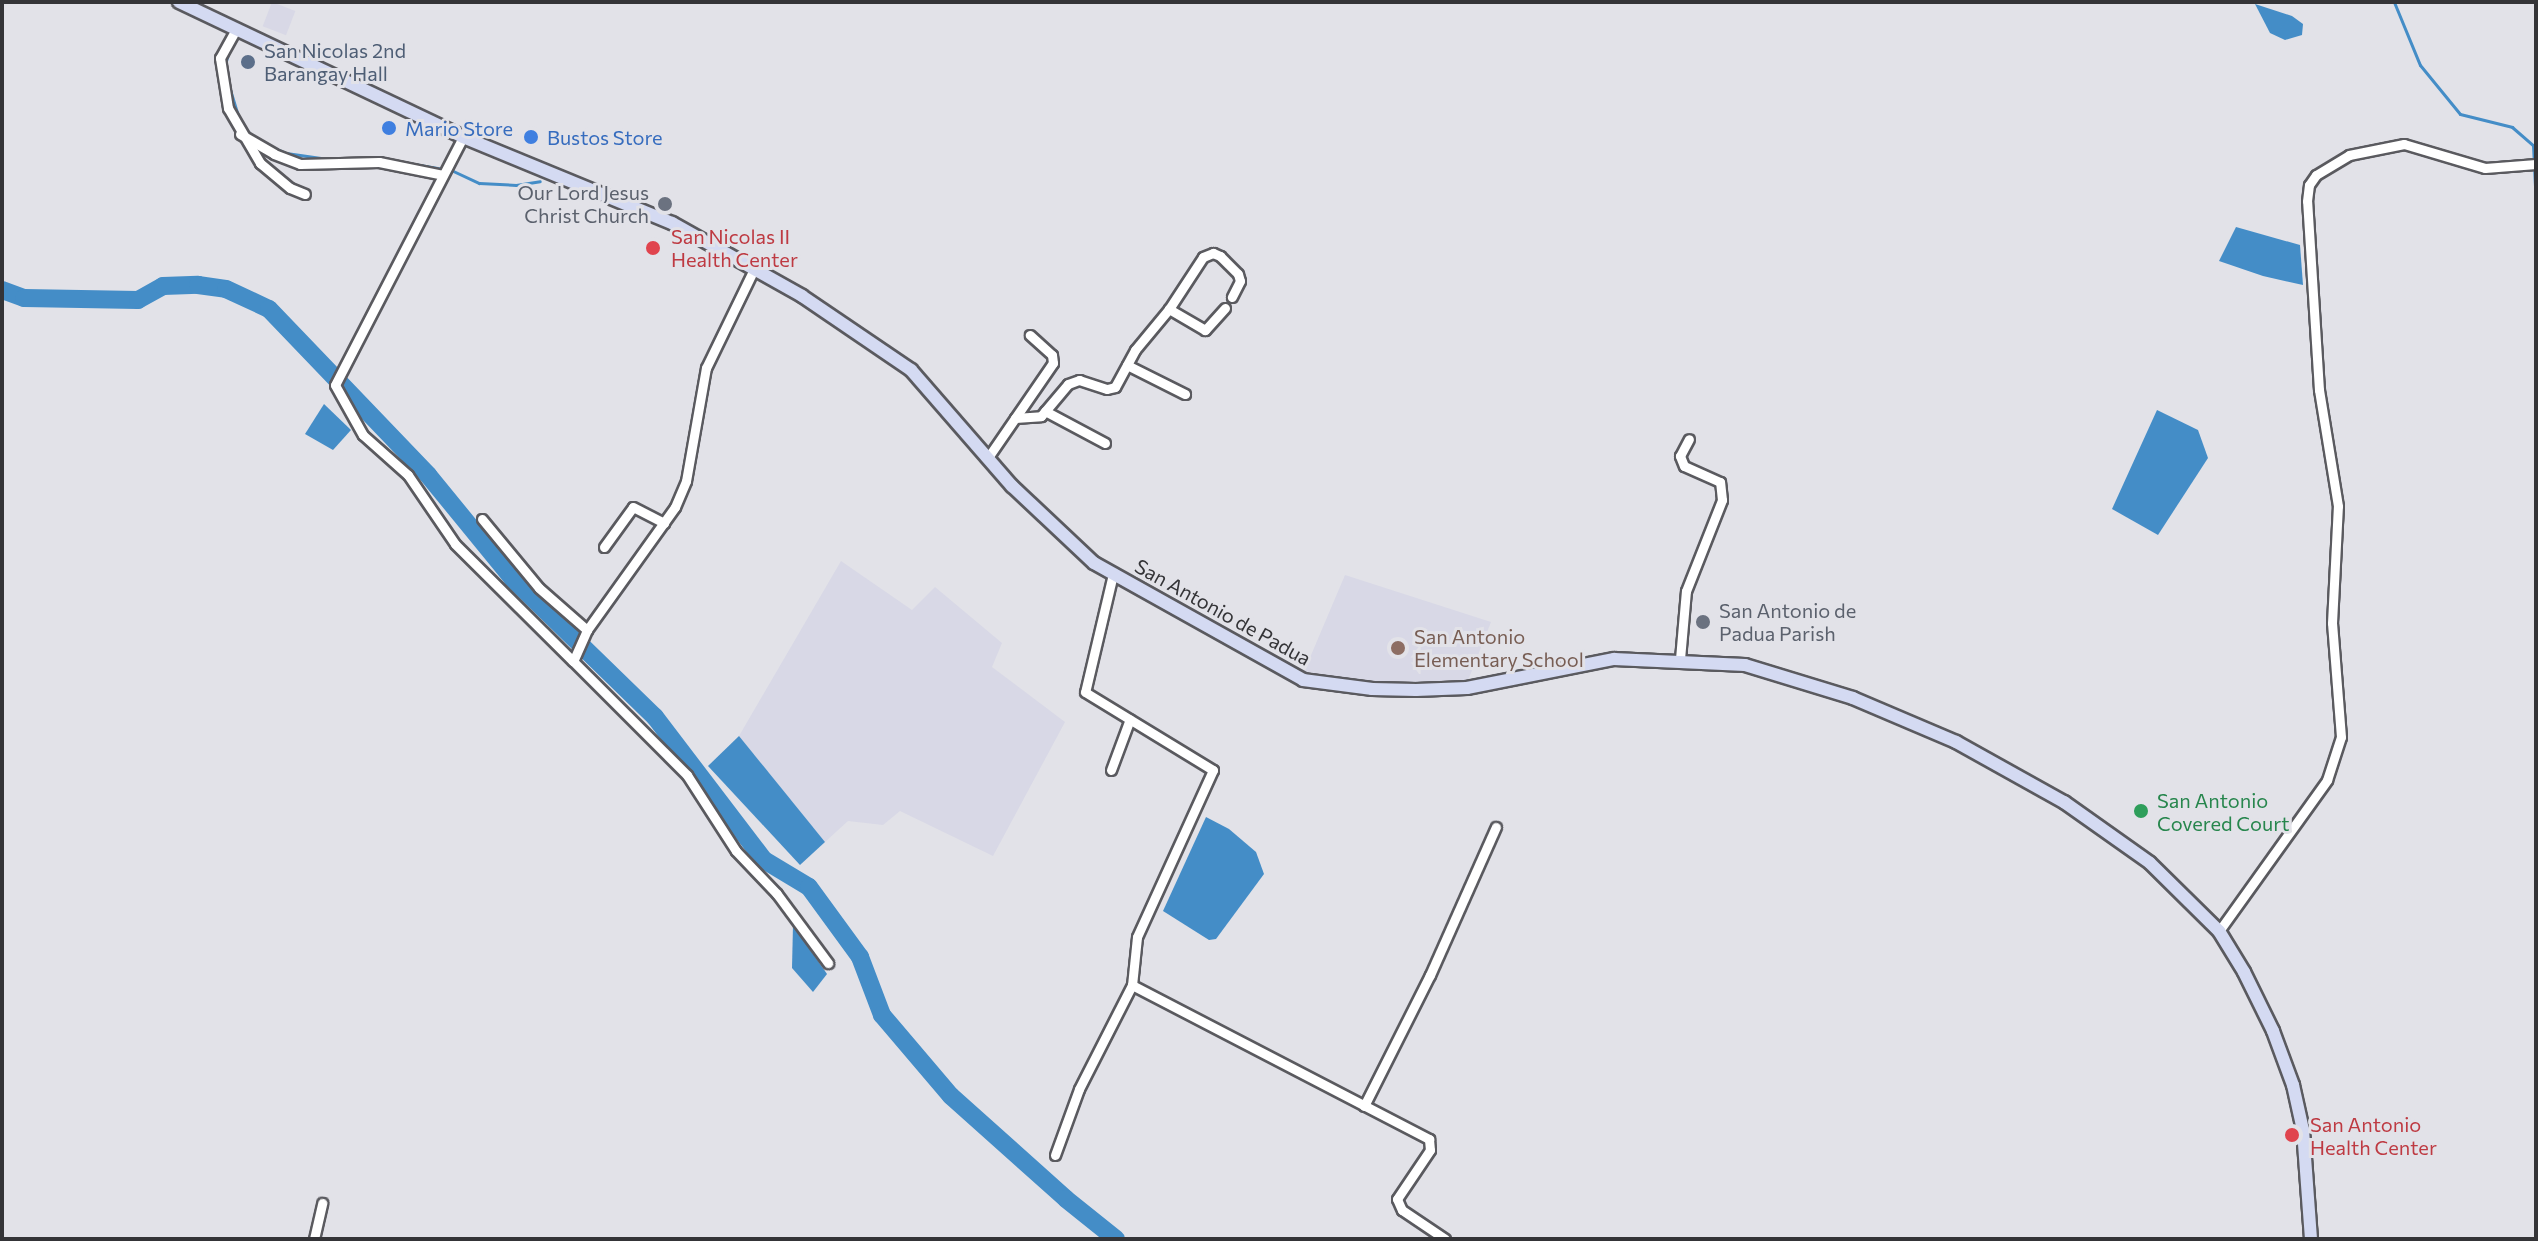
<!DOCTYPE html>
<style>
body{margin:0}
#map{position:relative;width:2538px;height:1241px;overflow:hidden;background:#e2e2e8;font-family:Commissioner,sans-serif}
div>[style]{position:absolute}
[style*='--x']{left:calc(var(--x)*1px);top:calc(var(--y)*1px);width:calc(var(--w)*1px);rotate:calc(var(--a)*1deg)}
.built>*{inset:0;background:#d8d8e6;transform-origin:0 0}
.water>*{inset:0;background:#448dc7}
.stream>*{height:3px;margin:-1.5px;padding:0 1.5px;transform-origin:1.5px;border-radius:1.5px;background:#448dc7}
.river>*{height:18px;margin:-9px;padding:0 9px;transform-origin:9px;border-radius:9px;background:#448dc7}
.roads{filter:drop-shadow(2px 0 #5a5a5f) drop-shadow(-2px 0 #5a5a5f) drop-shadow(0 2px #5a5a5f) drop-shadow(0 -2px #5a5a5f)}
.street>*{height:9px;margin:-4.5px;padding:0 4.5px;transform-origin:4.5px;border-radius:4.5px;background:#fff}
.secondary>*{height:12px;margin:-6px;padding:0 6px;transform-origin:6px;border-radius:6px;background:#d4daf2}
.dots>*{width:22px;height:22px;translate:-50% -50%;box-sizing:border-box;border:4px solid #e2e2e8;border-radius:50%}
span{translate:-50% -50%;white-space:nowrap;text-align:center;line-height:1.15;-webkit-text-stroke:6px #e2e2e8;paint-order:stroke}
.service-label{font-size:20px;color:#4e5e75}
.left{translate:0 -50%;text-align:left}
.shop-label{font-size:20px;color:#366cbe}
.worship-label{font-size:20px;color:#5b616d}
.right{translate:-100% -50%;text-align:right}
.health-label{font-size:20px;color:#be3a42}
.street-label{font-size:20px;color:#343437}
.education-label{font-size:20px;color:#785e54}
.leisure-label{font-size:20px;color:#27864d}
.frame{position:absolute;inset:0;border:4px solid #343437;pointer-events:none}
</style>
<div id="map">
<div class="built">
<i style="left:272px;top:2px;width:25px;height:26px;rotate:21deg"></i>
<i style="clip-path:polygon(841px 561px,912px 610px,935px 587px,1002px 643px,992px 667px,1065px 722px,993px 856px,900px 811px,883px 825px,848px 821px,825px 842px,739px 736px)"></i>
<i style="clip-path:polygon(1345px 575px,1491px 622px,1467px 683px,1370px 683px,1303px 674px)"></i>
</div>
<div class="water">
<i style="clip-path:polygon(2255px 4px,2292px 16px,2303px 24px,2302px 35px,2285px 40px,2270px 33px)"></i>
<i style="clip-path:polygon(2236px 227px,2300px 245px,2303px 285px,2263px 276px,2219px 261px)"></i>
<i style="clip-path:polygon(324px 404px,351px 430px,333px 450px,305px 434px)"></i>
<i style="clip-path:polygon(2157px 410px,2198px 430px,2208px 458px,2158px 535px,2112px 509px)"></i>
<i style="clip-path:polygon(739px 736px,825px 842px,800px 865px,708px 766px)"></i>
<i style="clip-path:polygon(1206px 817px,1229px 829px,1256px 852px,1264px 874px,1216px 939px,1209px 940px,1163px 911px)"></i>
<i style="clip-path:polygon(793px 925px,827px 974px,813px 992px,792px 968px)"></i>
</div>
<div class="stream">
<i style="--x:2394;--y:2;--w:68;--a:67.6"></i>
<i style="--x:2420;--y:65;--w:63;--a:50.8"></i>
<i style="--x:2460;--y:114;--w:54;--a:14"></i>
<i style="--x:2512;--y:127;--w:28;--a:41"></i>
<i style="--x:2533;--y:145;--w:62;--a:87.2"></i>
<i style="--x:225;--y:64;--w:14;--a:-73"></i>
<i style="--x:228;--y:83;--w:37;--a:73"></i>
<i style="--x:244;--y:128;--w:16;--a:43"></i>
<i style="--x:270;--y:146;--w:17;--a:24"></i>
<i style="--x:286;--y:153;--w:42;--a:8.1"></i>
<i style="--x:384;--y:159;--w:60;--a:9.6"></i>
<i style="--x:451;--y:170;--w:31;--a:25"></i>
<i style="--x:479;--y:183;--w:37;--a:3"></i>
<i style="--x:516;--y:185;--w:24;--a:-9"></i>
</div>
<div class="river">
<i style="--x:2;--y:290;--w:23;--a:20"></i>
<i style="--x:24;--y:298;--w:114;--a:1"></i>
<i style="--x:138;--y:300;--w:29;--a:-29"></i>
<i style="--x:163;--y:286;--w:35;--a:-2"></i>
<i style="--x:198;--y:285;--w:28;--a:8"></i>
<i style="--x:226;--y:289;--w:47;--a:24.9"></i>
<i style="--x:269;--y:309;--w:230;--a:46.2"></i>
<i style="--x:428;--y:475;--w:134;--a:50.7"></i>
<i style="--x:513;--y:579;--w:198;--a:44.2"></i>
<i style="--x:655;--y:717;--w:180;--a:52.7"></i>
<i style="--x:764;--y:860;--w:52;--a:31"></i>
<i style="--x:809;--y:887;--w:87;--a:53.9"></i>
<i style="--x:860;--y:957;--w:62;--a:69.2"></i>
<i style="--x:882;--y:1015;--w:106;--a:49.6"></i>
<i style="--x:951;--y:1096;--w:154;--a:41.8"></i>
<i style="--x:1066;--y:1199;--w:64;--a:38.7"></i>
</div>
<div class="roads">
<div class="street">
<i style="--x:235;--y:31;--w:31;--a:119"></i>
<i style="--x:220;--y:58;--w:51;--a:80.9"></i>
<i style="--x:228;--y:108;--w:64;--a:59.8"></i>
<i style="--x:260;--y:163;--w:39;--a:40"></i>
<i style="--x:290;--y:188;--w:16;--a:22"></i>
<i style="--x:240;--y:134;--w:39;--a:30"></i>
<i style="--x:274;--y:154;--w:28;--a:21"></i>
<i style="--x:300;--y:164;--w:79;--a:-1.5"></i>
<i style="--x:379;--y:162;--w:65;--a:11.5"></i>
<i style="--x:463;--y:137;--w:279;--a:117.3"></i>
<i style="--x:335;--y:385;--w:57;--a:60.8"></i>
<i style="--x:363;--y:435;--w:60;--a:41.6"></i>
<i style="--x:408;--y:475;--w:83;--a:55.7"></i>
<i style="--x:455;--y:544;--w:166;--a:44.8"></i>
<i style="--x:1225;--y:308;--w:30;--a:132"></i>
<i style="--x:1205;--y:330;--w:42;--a:-149.7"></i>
<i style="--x:1169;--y:309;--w:62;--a:-56.8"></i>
<i style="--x:1203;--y:257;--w:11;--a:-22"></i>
<i style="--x:1213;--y:253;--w:8;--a:23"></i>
<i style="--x:1220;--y:256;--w:25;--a:45"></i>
<i style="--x:1238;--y:274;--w:7;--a:74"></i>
<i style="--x:1240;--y:281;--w:18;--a:117"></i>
<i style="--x:1127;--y:365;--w:65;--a:26.6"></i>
<i style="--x:1045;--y:411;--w:68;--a:28.1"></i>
<i style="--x:1015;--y:418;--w:26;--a:-4"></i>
<i style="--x:1041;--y:416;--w:42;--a:-49.8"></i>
<i style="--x:1068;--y:384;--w:12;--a:-20"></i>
<i style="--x:1079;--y:380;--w:29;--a:18"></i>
<i style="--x:1107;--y:389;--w:8;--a:-14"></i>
<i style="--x:1115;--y:387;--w:42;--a:-61.6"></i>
<i style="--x:1135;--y:350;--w:53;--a:-50.3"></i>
<i style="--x:989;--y:456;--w:113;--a:-55.5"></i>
<i style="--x:1053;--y:363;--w:8;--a:-97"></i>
<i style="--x:1052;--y:355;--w:30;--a:-138"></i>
<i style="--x:482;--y:519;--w:89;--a:50.4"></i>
<i style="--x:539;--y:588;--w:64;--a:41.2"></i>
<i style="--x:587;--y:630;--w:151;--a:-54.4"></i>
<i style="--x:675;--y:507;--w:28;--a:-67"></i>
<i style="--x:686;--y:481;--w:115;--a:-80"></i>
<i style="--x:706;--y:368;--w:110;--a:-64.1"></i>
<i style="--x:604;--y:547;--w:49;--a:-54.1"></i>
<i style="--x:633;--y:507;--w:35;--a:27"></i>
<i style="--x:1113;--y:574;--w:121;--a:103.3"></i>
<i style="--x:1085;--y:692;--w:150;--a:31.4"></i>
<i style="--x:1213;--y:770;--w:183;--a:114.5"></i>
<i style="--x:1137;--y:937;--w:48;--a:95.9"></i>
<i style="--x:1132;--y:985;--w:335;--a:27.4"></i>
<i style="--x:1429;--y:1139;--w:11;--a:85"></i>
<i style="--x:1430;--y:1150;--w:59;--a:124"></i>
<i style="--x:1397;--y:1199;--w:12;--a:66"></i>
<i style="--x:1402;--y:1210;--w:52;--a:34"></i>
<i style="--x:587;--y:630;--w:34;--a:114"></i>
<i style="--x:573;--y:661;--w:161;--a:45"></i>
<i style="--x:687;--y:775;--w:90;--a:57.2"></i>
<i style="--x:736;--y:851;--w:59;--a:46.4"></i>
<i style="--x:777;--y:894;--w:86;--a:53.5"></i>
<i style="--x:1680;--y:659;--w:68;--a:-85"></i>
<i style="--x:1686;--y:591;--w:98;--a:-68.4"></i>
<i style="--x:1722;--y:500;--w:18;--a:-96"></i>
<i style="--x:1720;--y:482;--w:39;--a:-156"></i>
<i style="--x:1684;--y:466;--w:11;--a:-112"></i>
<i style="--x:1680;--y:456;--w:19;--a:-62"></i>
<i style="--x:1111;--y:770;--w:54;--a:-69.6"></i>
<i style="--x:2219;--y:931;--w:186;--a:-54.4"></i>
<i style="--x:2327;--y:780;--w:45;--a:-72"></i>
<i style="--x:2341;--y:737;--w:114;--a:-94.5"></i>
<i style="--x:2332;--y:623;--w:117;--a:-87.1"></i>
<i style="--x:2338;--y:506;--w:118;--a:-99.3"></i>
<i style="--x:2319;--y:390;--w:189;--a:-93.6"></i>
<i style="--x:2307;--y:201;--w:16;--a:-83"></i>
<i style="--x:2309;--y:185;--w:12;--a:-55"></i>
<i style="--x:2316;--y:175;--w:39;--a:-31"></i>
<i style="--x:2349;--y:155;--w:56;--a:-11.3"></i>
<i style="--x:2404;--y:144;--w:84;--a:16.5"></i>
<i style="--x:2485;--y:168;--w:51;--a:-4.5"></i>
<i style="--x:1364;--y:1106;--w:147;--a:-63.3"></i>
<i style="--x:1430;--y:975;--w:162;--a:-66"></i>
<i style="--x:1055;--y:1155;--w:70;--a:-70"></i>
<i style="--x:1079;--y:1089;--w:117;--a:-63"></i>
<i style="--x:314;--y:1239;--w:37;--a:-77"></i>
</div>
<div class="secondary">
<i style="--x:179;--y:2;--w:314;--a:25.4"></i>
<i style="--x:463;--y:137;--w:226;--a:22.4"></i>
<i style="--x:672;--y:223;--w:149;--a:29.3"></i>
<i style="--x:802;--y:296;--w:132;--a:34.2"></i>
<i style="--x:911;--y:370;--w:154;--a:49"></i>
<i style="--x:1012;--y:486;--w:112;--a:43.2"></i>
<i style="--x:1094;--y:563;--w:240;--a:29.2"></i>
<i style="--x:1303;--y:680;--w:70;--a:7.4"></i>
<i style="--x:1372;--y:689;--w:44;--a:1.3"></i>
<i style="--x:1416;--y:690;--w:51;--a:-2.2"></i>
<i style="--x:1467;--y:688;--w:150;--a:-11.2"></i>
<i style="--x:1614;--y:659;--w:131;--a:2.6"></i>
<i style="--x:1745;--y:665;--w:113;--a:17"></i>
<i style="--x:1853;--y:698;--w:112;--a:23.1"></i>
<i style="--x:1956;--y:742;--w:124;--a:29.1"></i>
<i style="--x:2064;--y:802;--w:105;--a:35.3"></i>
<i style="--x:2150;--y:863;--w:97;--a:44.6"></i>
<i style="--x:2219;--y:931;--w:48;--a:58.6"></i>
<i style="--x:2244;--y:972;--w:66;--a:63.8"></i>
<i style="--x:2273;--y:1031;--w:58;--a:69.7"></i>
<i style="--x:2293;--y:1085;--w:46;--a:77.5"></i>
<i style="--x:2303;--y:1130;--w:109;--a:85.8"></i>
</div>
</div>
<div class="dots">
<i style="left:248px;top:62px;background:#5c6f8a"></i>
<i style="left:389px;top:128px;background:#3f7fe0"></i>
<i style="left:531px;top:137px;background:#3f7fe0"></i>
<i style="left:665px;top:204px;background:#6b7280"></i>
<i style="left:653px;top:248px;background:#e0444e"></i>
<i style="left:1703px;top:622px;background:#6b7280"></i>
<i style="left:1398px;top:648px;background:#8d6e63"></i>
<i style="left:2141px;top:811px;background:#2e9e5b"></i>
<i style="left:2292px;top:1135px;background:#e0444e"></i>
</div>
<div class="service-label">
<span class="left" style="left:264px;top:62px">San Nicolas 2nd<br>Barangay Hall</span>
</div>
<div class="shop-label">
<span class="left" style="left:405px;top:128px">Mario Store</span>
<span class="left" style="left:547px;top:137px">Bustos Store</span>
</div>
<div class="worship-label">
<span class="right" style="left:649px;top:204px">Our Lord Jesus<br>Christ Church</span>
<span class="left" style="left:1719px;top:622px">San Antonio de<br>Padua Parish</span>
</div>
<div class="health-label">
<span class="left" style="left:671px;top:248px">San Nicolas II<br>Health Center</span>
<span class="left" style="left:2310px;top:1136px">San Antonio<br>Health Center</span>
</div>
<div class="street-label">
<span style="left:1223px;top:612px;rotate:29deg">San Antonio de Padua</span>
</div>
<div class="education-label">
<span class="left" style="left:1414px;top:648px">San Antonio<br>Elementary School</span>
</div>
<div class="leisure-label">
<span class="left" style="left:2157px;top:812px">San Antonio<br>Covered Court</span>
</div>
<div class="frame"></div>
</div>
